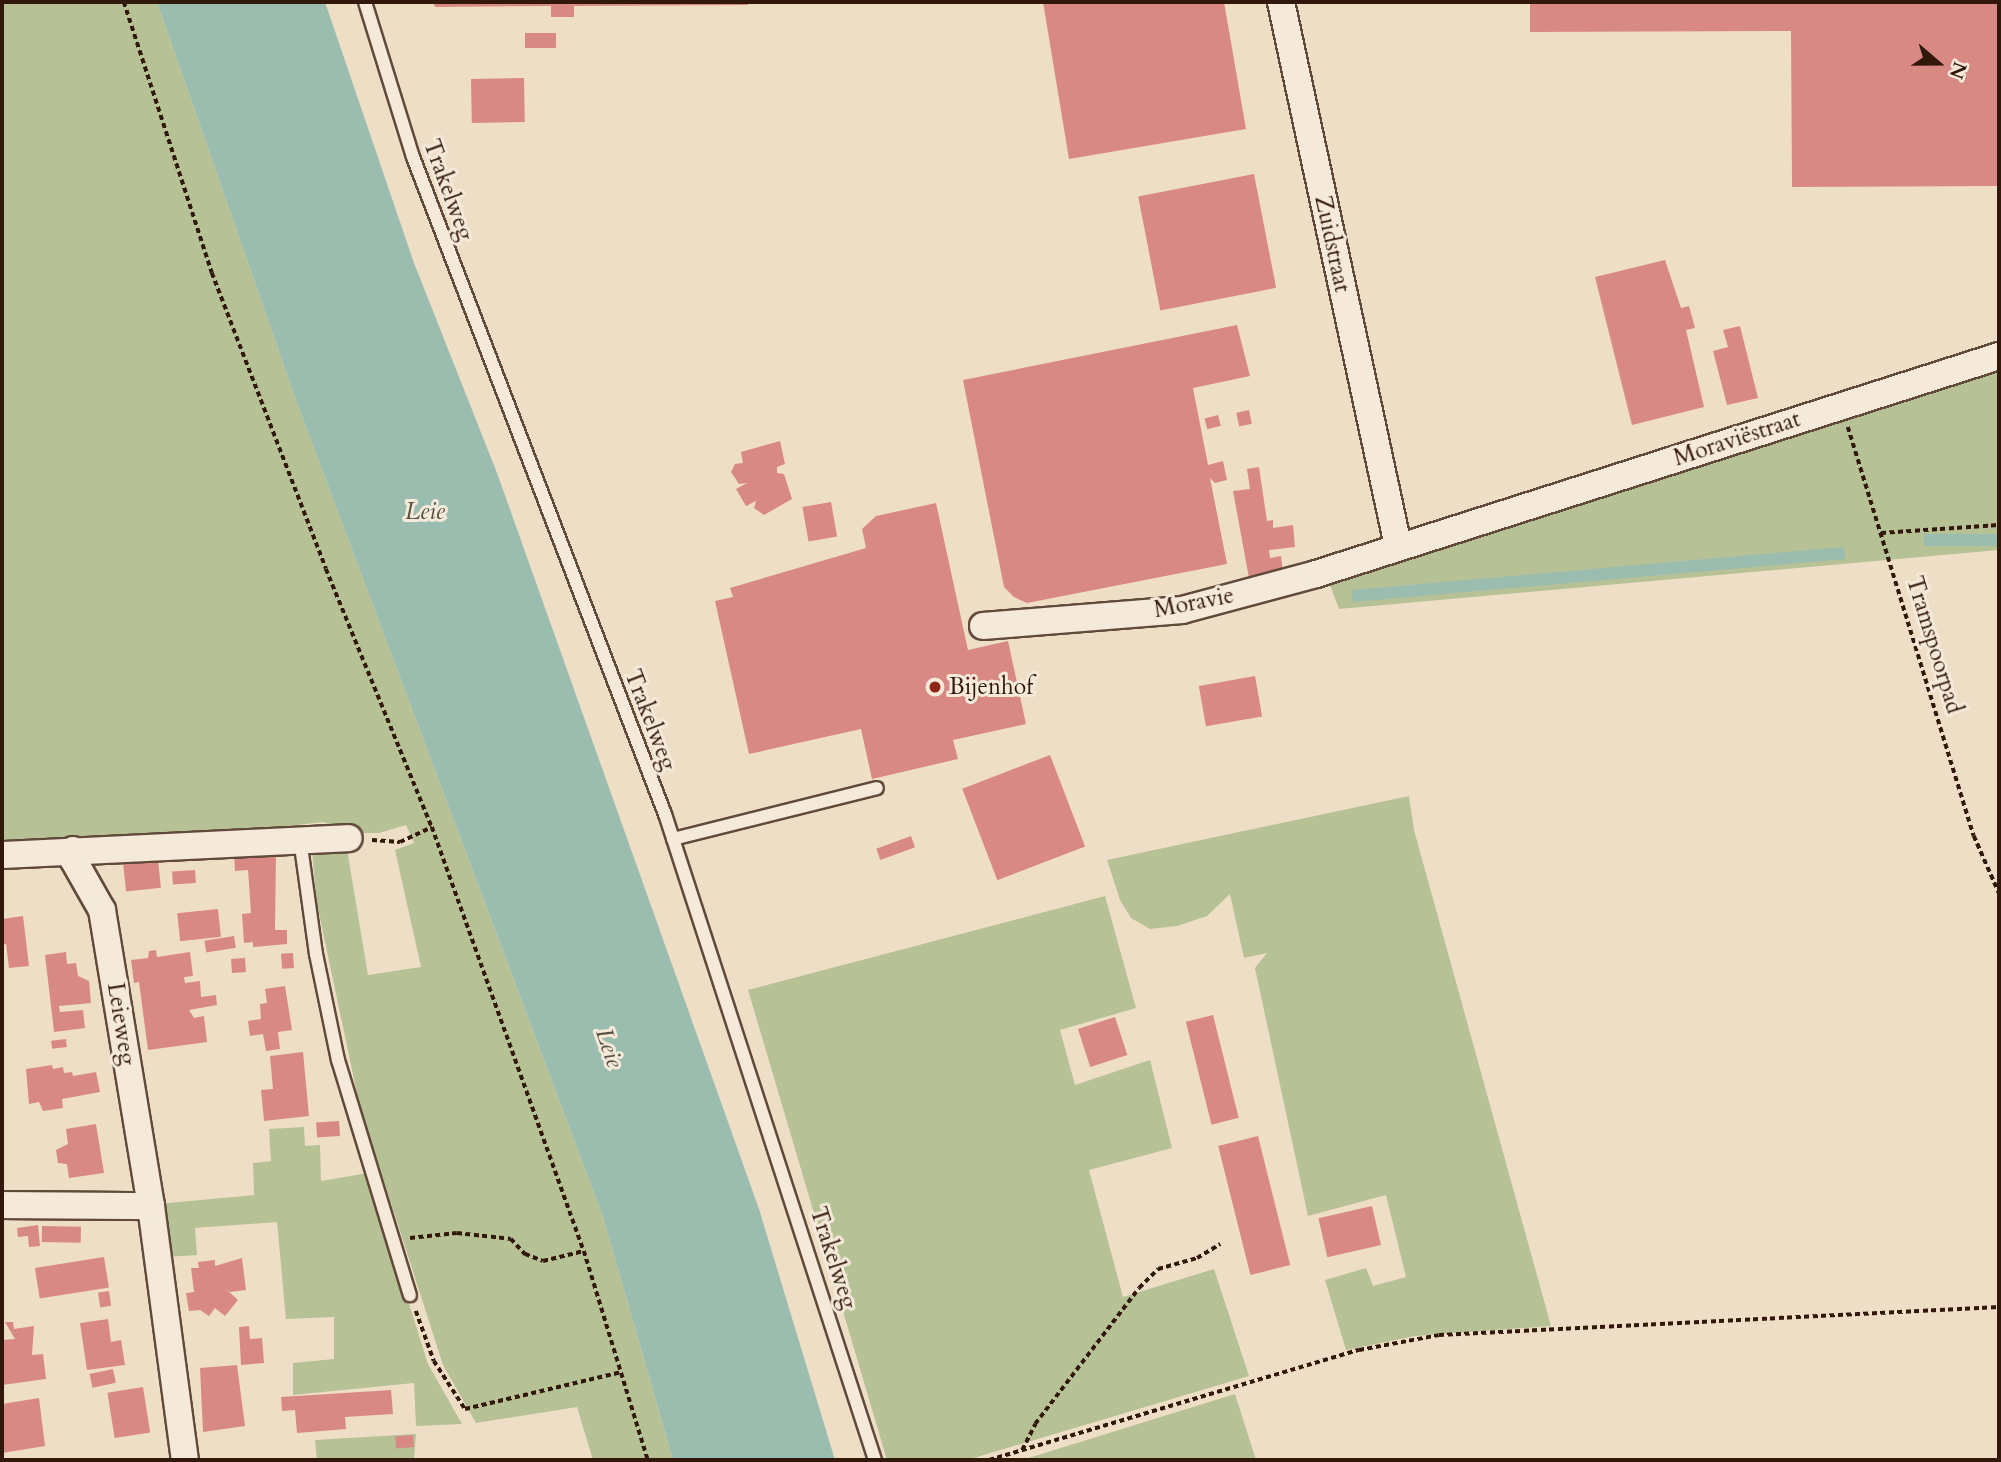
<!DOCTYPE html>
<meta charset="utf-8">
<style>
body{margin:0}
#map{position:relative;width:2001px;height:1462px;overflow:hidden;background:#efdec6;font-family:Cardo,serif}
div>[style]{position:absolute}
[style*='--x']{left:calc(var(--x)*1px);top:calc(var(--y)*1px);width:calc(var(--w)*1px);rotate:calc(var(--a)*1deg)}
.green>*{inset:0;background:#b7c196}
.water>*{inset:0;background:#9bbdaf;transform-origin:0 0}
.building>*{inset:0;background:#d98983;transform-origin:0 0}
.path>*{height:3.5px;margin-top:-1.75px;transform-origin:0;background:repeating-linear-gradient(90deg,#32180b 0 5px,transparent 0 8.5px)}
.roads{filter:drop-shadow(2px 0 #614a3a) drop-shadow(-2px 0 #614a3a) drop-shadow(0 2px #614a3a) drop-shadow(0 -2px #614a3a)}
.service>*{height:12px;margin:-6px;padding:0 6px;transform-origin:6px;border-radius:6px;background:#f5eada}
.minor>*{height:26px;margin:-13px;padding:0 13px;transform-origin:13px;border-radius:13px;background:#f5eada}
.dots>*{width:19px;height:19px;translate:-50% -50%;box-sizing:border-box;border:4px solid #f5eada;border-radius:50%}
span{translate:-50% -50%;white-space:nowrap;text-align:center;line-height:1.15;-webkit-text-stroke:6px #f5eada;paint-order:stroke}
.street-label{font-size:23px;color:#32180b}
.poi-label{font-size:23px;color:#32180b}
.left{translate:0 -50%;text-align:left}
.water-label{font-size:24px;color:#575244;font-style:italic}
.frame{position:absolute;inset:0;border:4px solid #32180b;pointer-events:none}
.north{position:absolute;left:1903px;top:28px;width:70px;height:70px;-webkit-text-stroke:5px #f5eada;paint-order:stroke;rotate:110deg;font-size:19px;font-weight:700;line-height:28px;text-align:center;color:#32180b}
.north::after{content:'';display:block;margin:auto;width:24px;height:32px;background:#32180b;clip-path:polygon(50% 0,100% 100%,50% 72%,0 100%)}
</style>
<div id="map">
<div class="green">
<i style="clip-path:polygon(2px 2px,157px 2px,297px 403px,603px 1217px,673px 1460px,593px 1460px,577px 1407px,476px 1423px,443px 1365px,359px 1103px,317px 904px,312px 851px,347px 849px,368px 975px,421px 967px,395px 850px,414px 843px,406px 825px,379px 833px,354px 833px,323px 822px,251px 830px,2px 840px)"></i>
<i style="clip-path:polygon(1999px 360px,1999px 550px,1339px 609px,1329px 582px)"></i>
<i style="clip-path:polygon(1409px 796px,1414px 830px,1551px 1326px,1415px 1336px,1346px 1350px,1325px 1280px,1366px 1268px,1373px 1286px,1406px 1277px,1386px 1195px,1308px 1216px,1255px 968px,1267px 953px,1244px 958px,1230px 894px,1207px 916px,1177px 926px,1150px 929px,1131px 918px,1120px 900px,1107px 860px)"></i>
<i style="clip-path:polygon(1105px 896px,1136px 1008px,1060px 1030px,1075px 1085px,1150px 1060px,1172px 1148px,1089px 1170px,1123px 1297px,1214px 1269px,1249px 1376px,967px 1460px,887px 1460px,748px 990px)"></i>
<i style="clip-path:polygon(304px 1127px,305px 1146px,320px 1145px,321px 1181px,368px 1173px,428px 1364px,462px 1424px,416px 1426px,414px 1383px,293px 1395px,293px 1363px,334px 1359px,334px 1317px,286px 1319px,277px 1222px,195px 1228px,197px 1255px,166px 1257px,158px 1204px,254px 1195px,253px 1163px,271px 1161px,269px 1129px)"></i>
<i style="clip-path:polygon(1235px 1394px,1256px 1460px,1022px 1460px)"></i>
<i style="clip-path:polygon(416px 1434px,414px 1460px,317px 1460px,315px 1440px)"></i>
</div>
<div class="water">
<i style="clip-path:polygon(157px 2px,325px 2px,414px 263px,497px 473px,759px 1209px,835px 1460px,673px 1460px,603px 1217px,297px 403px)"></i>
<i style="left:1999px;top:534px;width:12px;height:75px;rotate:90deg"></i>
<i style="left:1844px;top:547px;width:12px;height:494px;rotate:85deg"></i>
</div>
<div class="building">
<i style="clip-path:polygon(433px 2px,748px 2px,748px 5px,574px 6px,574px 17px,551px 17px,551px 6px,435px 7px)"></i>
<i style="clip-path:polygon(1043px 2px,1224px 2px,1246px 129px,1069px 159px)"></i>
<i style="clip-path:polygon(1530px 2px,1999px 2px,1999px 186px,1792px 187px,1791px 31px,1530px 32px)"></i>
<i style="left:525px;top:33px;width:31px;height:15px"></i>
<i style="left:524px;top:78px;width:44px;height:53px;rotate:89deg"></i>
<i style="left:1254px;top:174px;width:116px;height:118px;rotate:79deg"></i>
<i style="clip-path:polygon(1665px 260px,1681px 308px,1689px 306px,1695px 328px,1686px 330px,1704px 407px,1632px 425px,1595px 277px)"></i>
<i style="clip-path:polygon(1237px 325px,1250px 376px,1193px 388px,1208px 465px,1223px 461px,1227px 480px,1215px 483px,1210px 478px,1227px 564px,1027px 603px,1014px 597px,1004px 587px,963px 380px)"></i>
<i style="clip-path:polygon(1740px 326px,1758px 398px,1727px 405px,1713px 351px,1728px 347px,1723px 330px)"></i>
<i style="left:1249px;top:410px;width:14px;height:13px;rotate:78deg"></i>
<i style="left:1218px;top:415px;width:11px;height:14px;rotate:75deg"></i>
<i style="clip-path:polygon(780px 441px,785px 464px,777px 467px,777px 473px,784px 474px,792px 499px,764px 515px,754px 508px,756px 501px,746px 506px,736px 489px,747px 483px,739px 484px,731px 472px,735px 464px,743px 463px,741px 452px)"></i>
<i style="clip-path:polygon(1259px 467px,1267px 521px,1273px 520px,1273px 528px,1293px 525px,1295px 547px,1269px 550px,1270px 558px,1281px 556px,1283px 572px,1249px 578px,1233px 491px,1250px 489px,1247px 469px)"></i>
<i style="left:831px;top:502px;width:35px;height:29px;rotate:80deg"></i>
<i style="clip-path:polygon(936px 503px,968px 650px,1008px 641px,1026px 724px,953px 740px,958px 759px,872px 779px,861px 729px,749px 754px,715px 601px,733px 597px,730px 588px,866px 548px,862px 529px,876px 516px)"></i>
<i style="left:1255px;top:676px;width:41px;height:57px;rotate:80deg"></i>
<i style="left:1050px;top:755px;width:98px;height:94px;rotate:69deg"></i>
<i style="left:911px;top:836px;width:12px;height:37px;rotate:70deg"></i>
<i style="clip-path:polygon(276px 853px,275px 930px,287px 930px,287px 944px,253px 947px,253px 942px,244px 943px,242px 914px,251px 913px,248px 870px,235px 871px,234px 856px)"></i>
<i style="left:158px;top:860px;width:28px;height:35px;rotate:84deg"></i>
<i style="left:195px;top:870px;width:13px;height:23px;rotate:86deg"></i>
<i style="left:218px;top:909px;width:28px;height:41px;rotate:84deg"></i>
<i style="clip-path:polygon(23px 916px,29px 966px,9px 968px,6px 944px,2px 945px,2px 919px)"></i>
<i style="left:234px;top:936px;width:12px;height:30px;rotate:81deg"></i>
<i style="clip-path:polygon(156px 950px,157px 957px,190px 952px,193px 976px,184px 977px,185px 983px,200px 981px,201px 997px,216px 995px,217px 1005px,189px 1010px,194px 1018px,204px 1016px,207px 1042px,148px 1050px,139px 982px,134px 983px,131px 960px,148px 958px,149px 951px)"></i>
<i style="clip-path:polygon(66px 952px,67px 964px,76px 963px,78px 976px,89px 981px,91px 1003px,59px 1006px,60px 1012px,83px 1010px,85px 1028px,54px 1032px,45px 955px)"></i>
<i style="left:293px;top:953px;width:15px;height:12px;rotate:86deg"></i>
<i style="left:245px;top:958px;width:14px;height:14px;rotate:86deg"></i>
<i style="clip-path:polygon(285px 986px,292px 1030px,278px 1032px,280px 1049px,266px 1051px,263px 1034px,250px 1036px,248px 1021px,261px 1019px,260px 1004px,267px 1003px,265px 989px)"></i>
<i style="left:1213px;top:1015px;width:106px;height:28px;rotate:76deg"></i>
<i style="left:1115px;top:1017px;width:40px;height:39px;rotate:72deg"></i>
<i style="left:66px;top:1039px;width:8px;height:15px;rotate:83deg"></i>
<i style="clip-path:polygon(303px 1052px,309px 1116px,264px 1121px,261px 1090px,273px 1089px,270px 1056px)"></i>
<i style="clip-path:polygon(52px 1065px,53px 1069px,63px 1067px,64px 1073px,72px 1072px,73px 1076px,96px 1072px,100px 1092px,62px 1099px,63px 1108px,43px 1111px,39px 1102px,29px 1104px,26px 1069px)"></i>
<i style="left:339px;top:1121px;width:15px;height:23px;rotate:86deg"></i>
<i style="clip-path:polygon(96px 1124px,104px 1173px,69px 1178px,67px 1164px,58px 1163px,56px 1150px,68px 1144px,66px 1129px)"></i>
<i style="left:1258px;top:1136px;width:133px;height:41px;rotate:76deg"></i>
<i style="left:1372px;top:1206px;width:40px;height:55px;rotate:77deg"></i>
<i style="clip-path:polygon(38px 1225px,40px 1246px,29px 1247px,28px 1236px,18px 1237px,17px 1228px)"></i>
<i style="left:42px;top:1226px;width:39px;height:16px;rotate:1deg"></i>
<i style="left:104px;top:1257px;width:31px;height:70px;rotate:81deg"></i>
<i style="clip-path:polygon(242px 1258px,246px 1290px,230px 1292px,225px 1288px,238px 1300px,225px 1316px,215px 1308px,209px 1316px,200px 1310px,189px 1311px,186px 1293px,194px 1292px,191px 1268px,199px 1268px,198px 1262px,215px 1260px,215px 1266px)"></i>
<i style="left:109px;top:1291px;width:15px;height:11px;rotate:82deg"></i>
<i style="clip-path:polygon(108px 1319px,111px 1342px,121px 1340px,125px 1365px,87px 1370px,80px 1323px)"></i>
<i style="clip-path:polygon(5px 1322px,13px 1322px,14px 1329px,34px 1326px,32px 1355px,43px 1354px,46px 1379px,2px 1385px,2px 1340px,15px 1339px)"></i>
<i style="clip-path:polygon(249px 1326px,250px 1339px,262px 1338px,264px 1363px,241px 1365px,239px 1327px)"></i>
<i style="clip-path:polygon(237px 1365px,245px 1426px,203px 1432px,200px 1368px)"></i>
<i style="left:113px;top:1369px;width:14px;height:24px;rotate:78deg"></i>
<i style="left:143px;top:1387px;width:46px;height:36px;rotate:81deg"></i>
<i style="clip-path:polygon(391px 1390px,393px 1414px,345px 1417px,346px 1429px,297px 1433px,295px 1410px,282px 1411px,281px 1397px)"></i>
<i style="clip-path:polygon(39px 1398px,45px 1446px,2px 1453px,2px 1404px)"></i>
<i style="left:413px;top:1435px;width:12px;height:18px;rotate:85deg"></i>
</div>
<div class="path">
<i style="--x:124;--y:2;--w:285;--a:72"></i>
<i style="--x:212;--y:273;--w:317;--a:68.9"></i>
<i style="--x:326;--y:569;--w:279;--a:67.7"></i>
<i style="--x:432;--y:827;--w:450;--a:70.3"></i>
<i style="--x:584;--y:1251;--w:219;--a:73"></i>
<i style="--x:1848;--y:427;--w:428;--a:72.9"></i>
<i style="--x:1974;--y:836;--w:62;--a:66.3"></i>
<i style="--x:1881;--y:533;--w:118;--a:-3.9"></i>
<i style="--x:372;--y:840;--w:28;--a:4"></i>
<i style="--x:400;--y:842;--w:35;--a:-25"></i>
<i style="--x:410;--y:1238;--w:47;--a:-6.1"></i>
<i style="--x:457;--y:1233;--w:54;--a:6.3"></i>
<i style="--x:511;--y:1239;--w:21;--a:47"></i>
<i style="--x:525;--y:1254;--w:19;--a:21"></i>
<i style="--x:543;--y:1261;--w:42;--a:-13.7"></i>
<i style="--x:416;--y:1311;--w:53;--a:70.2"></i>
<i style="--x:434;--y:1361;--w:57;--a:57.1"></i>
<i style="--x:465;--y:1409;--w:160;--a:-13.3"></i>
<i style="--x:1022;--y:1450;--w:29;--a:-63"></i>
<i style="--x:1035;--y:1424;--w:171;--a:-52.6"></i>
<i style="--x:1139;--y:1288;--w:27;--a:-45"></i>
<i style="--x:1158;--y:1269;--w:41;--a:-15.8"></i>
<i style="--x:1197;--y:1258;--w:27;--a:-31"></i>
<i style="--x:989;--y:1460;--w:386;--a:-16.6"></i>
<i style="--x:1359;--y:1350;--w:81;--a:-10.6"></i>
<i style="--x:1439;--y:1335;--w:561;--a:-2.86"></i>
</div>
<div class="roads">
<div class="service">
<i style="--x:365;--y:2;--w:162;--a:72.8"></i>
<i style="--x:413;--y:157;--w:704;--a:69.02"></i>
<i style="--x:665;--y:814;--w:679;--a:71.99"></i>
<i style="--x:300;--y:839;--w:116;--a:82.1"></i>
<i style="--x:316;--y:954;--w:108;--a:78.3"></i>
<i style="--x:338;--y:1060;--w:246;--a:73"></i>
<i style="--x:673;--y:839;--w:210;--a:-14"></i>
</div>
<div class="minor">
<i style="--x:1281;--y:2;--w:556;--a:77.86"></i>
<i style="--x:983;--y:626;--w:200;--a:-4.6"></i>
<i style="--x:1182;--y:610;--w:139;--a:-15"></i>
<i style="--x:1316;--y:574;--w:717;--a:-17.7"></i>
<i style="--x:73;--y:850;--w:9;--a:90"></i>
<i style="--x:73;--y:859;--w:59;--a:60.4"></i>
<i style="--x:102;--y:910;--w:300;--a:80.6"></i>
<i style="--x:151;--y:1206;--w:256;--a:82.4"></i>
<i style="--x:2;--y:855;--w:347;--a:-2.8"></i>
<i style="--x:2;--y:1205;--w:149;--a:0.4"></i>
</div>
</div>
<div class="dots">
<i style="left:935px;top:687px;background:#8f2418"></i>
</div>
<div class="street-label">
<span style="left:448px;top:190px;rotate:70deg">Trakelweg</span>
<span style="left:1332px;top:244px;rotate:78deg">Zuidstraat</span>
<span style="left:1737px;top:439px;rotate:-18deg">Moraviëstraat</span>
<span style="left:1194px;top:603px;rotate:-11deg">Moravie</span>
<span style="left:1934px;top:645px;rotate:73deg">Tramspoorpad</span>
<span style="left:650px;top:720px;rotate:69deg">Trakelweg</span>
<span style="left:121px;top:1024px;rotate:81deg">Leieweg</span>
<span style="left:833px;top:1258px;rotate:72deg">Trakelweg</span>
</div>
<div class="poi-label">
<span class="left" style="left:949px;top:687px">Bijenhof</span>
</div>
<div class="water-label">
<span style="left:425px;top:512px">Leie</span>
<span style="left:609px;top:1048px;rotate:71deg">Leie</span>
</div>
<div class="frame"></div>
<div class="north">N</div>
</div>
